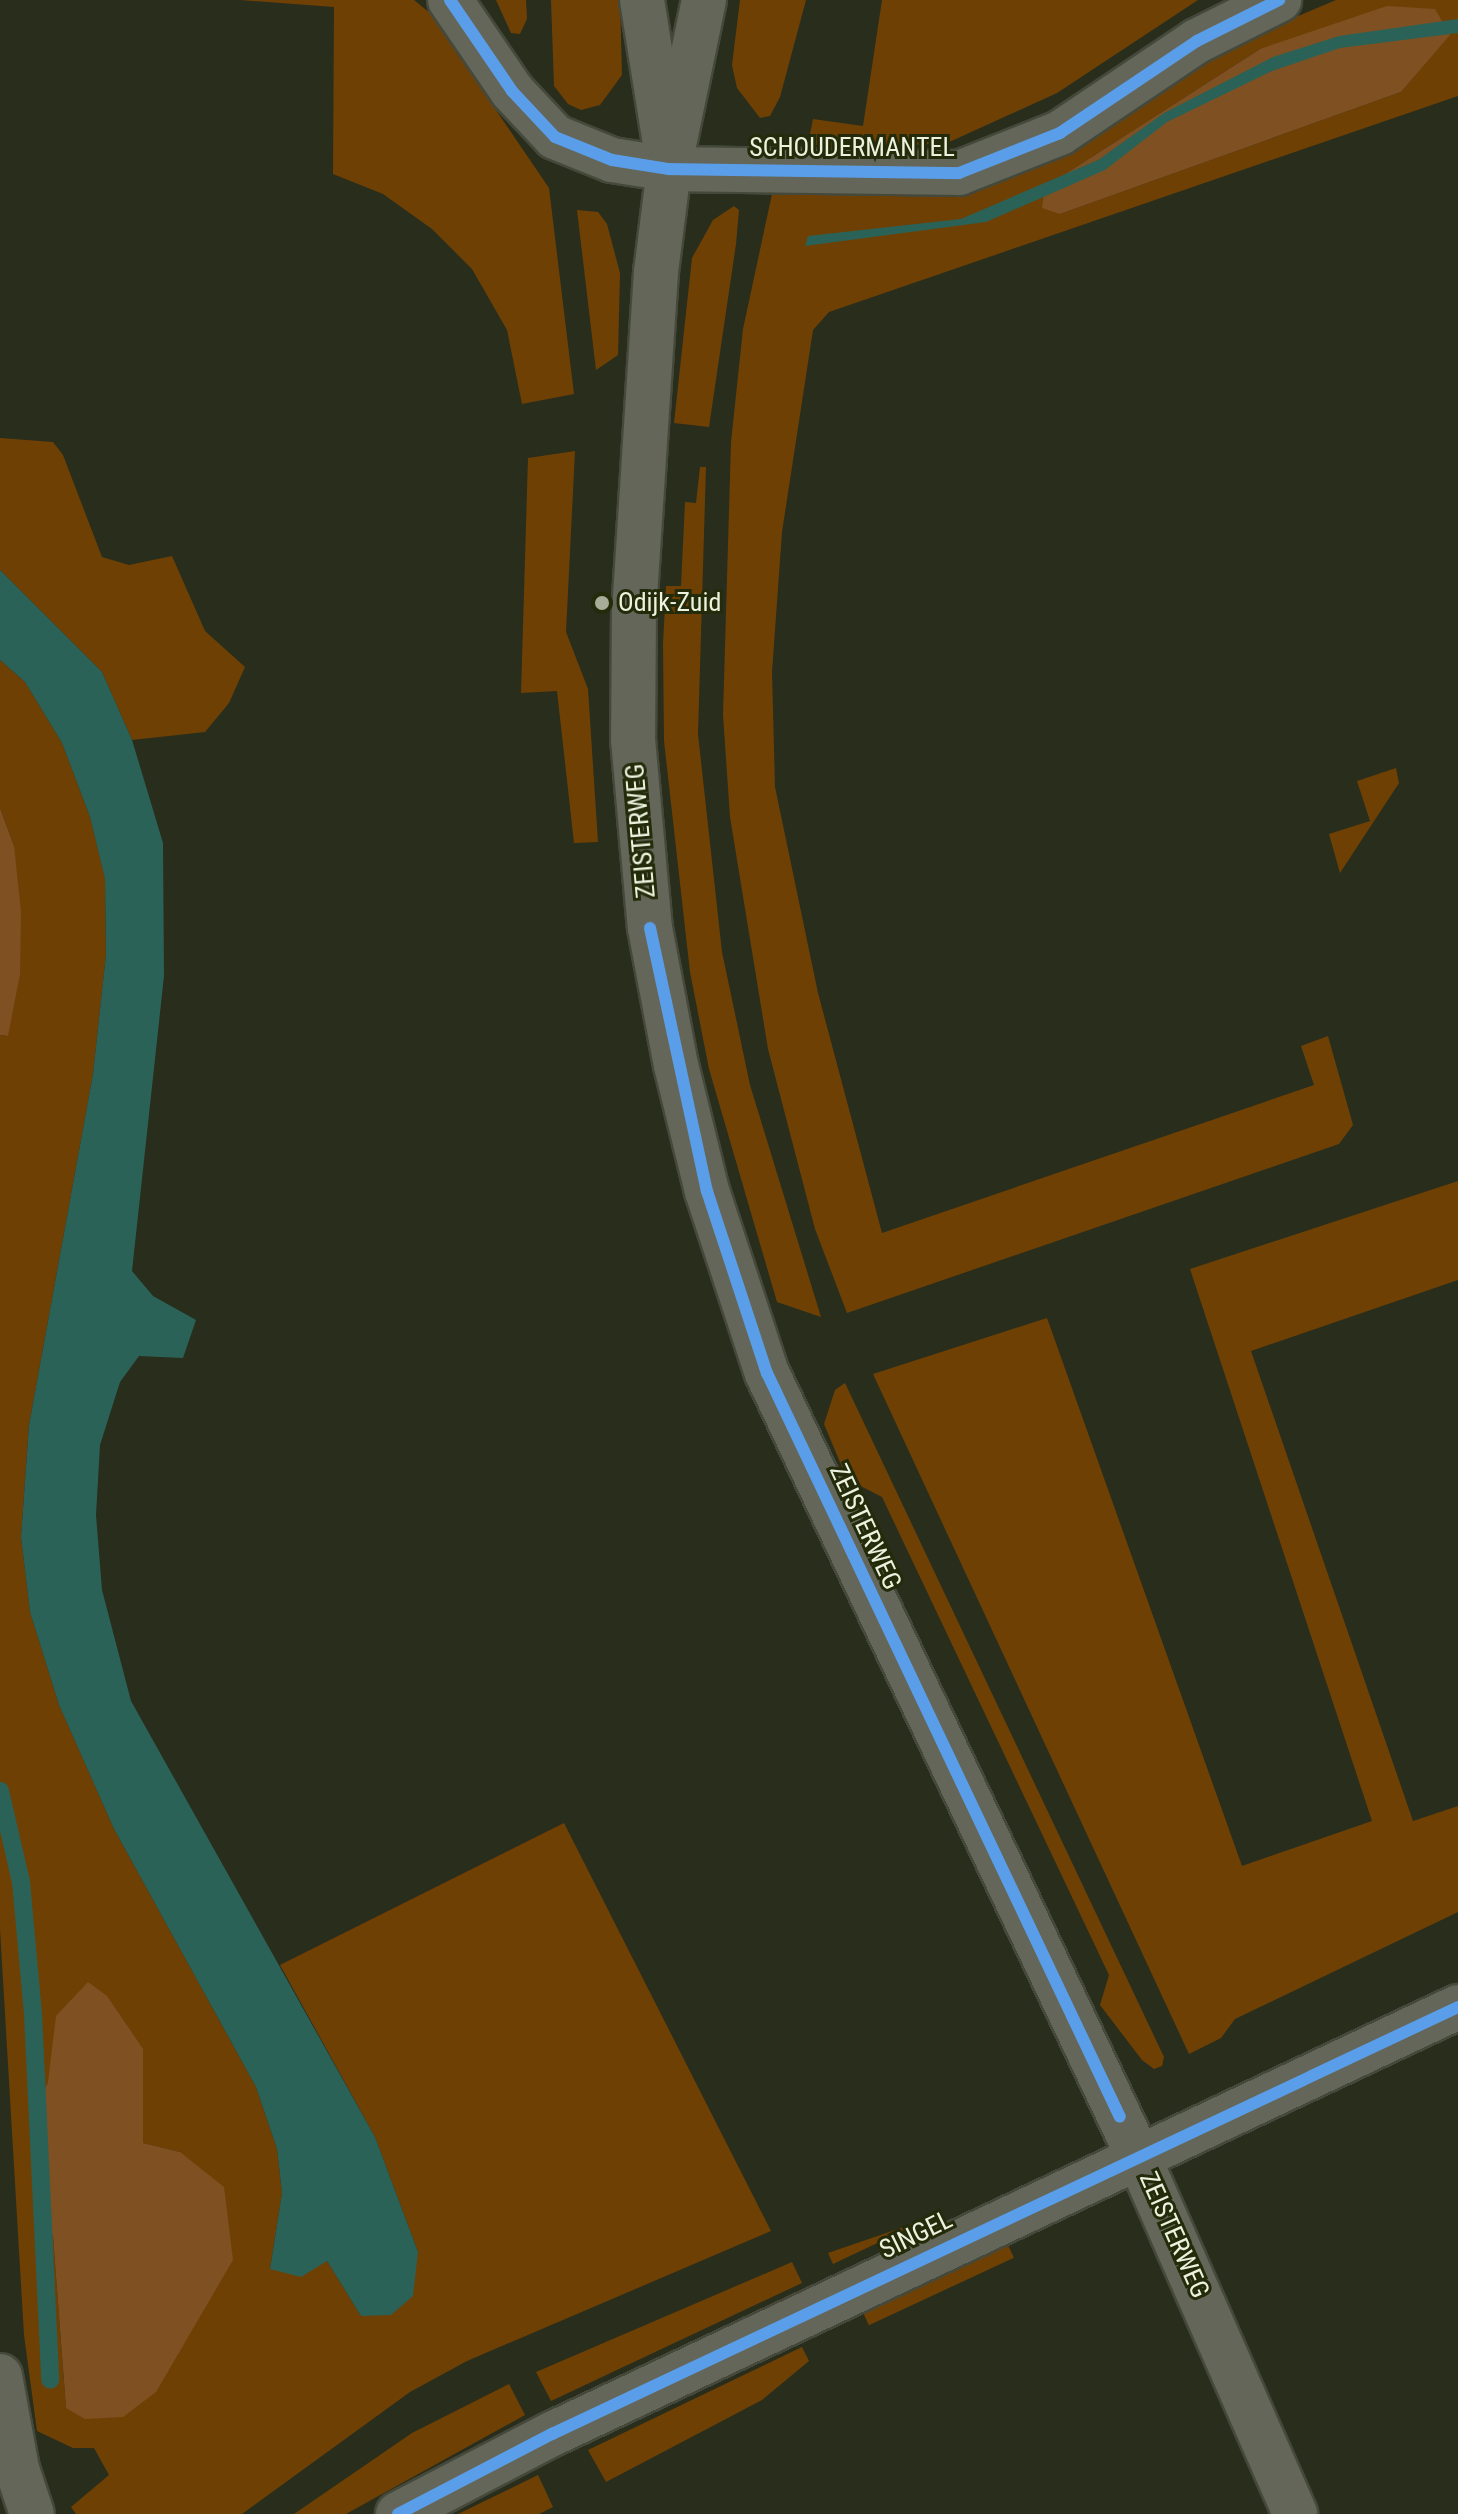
<!DOCTYPE html>
<style>
body{margin:0}
#map{position:relative;width:1458px;height:2514px;overflow:hidden;background:#292d1c;font-family:"Roboto Condensed",sans-serif}
div>[style]{position:absolute}
[style*='--x']{left:calc(var(--x)*1px);top:calc(var(--y)*1px);width:calc(var(--w)*1px);rotate:calc(var(--a)*1deg)}
.green>*{inset:0;background:#6f4004;transform-origin:0 0}
.forest>*{inset:0;background:#7f5021}
.water>*{inset:0;background:#2b6257}
.stream>*{height:18px;margin:-9px;padding:0 9px;transform-origin:9px;border-radius:9px;background:#2b6257}
.roads{filter:drop-shadow(2px 0 #45493b) drop-shadow(-2px 0 #45493b) drop-shadow(0 2px #45493b) drop-shadow(0 -2px #45493b)}
.minor>*{height:44px;margin:-22px;padding:0 22px;transform-origin:22px;border-radius:22px;background:#636658}
.tertiary>*{height:44px;margin:-22px;padding:0 22px;transform-origin:22px;border-radius:22px;background:#636658}
.cycleway>*{height:12px;margin:-6px;padding:0 6px;transform-origin:6px;border-radius:6px;background:#5a9eea}
.dots>*{width:22px;height:22px;translate:-50% -50%;box-sizing:border-box;border:4px solid #232b0a;border-radius:50%}
span{translate:-50% -50%;white-space:nowrap;text-align:center;line-height:1.15;-webkit-text-stroke:6px #232b0a;paint-order:stroke}
.street-label{font-size:26px;color:#ecf2de}
.poi-label{font-size:26px;color:#ecf2de}
.left{translate:0 -50%;text-align:left}
</style>
<div id="map">
<div class="green">
<i style="clip-path:polygon(240px 0,414px 0,430px 13px,549px 188px,574px 394px,522px 404px,507px 330px,472px 269px,432px 229px,383px 194px,333px 174px,334px 7px)"></i>
<i style="clip-path:polygon(496px 0,526px 0,527px 19px,520px 34px,511px 33px)"></i>
<i style="clip-path:polygon(551px 0,620px 0,622px 75px,600px 105px,581px 110px,568px 104px,554px 86px)"></i>
<i style="clip-path:polygon(740px 0,806px 0,780px 97px,770px 116px,760px 118px,737px 88px,732px 65px)"></i>
<i style="clip-path:polygon(882px 0,1198px 0,1057px 93px,947px 143px,851px 149px,808px 144px,813px 119px,863px 126px)"></i>
<i style="clip-path:polygon(evenodd,1336px 0,1458px 0,1458px 96px,829px 312px,813px 330px,782px 532px,772px 672px,775px 787px,818px 993px,882px 1233px,1314px 1085px,1301px 1046px,1328px 1036px,1353px 1125px,1339px 1144px,847px 1313px,815px 1229px,768px 1049px,730px 817px,723px 715px,731px 442px,743px 329px,772px 194px,990px 179px,1239px 41px,1336px 0,1449px 35px,1401px 92px,1060px 214px,1045px 187px,1260px 49px,1449px 35px)"></i>
<i style="clip-path:polygon(734px 206px,739px 210px,736px 244px,709px 427px,674px 423px,692px 258px,713px 220px)"></i>
<i style="clip-path:polygon(577px 210px,598px 212px,607px 224px,620px 273px,618px 355px,596px 370px)"></i>
<i style="clip-path:polygon(0 438px,53px 442px,63px 455px,102px 557px,129px 565px,172px 556px,205px 631px,245px 667px,229px 703px,205px 732px,132px 740px,102px 672px,0 570px)"></i>
<i style="clip-path:polygon(575px 451px,566px 632px,588px 689px,598px 842px,574px 843px,557px 691px,521px 693px,528px 458px)"></i>
<i style="clip-path:polygon(700px 467px,706px 467px,698px 734px,722px 952px,750px 1085px,821px 1317px,777px 1302px,709px 1069px,690px 972px,664px 741px,663px 644px,666px 586px,681px 586px,685px 502px,696px 503px)"></i>
<i style="clip-path:polygon(evenodd,0 660px,25px 682px,62px 743px,90px 817px,105px 878px,106px 954px,93px 1074px,29px 1425px,21px 1537px,30px 1612px,59px 1705px,114px 1829px,256px 2087px,277px 2149px,282px 2193px,270px 2269px,327px 2261px,361px 2316px,418px 2252px,375px 2137px,280px 1965px,564px 1823px,771px 2231px,467px 2361px,410px 2392px,242px 2514px,76px 2514px,71px 2507px,109px 2475px,94px 2448px,73px 2448px,37px 2431px,24px 2335px,0 1929px,0 1035px,7px 1036px,14px 846px,0 808px,0 660px,143px 2049px,143px 2143px,180px 2152px,66px 2408px,53px 2237px,37px 2191px,37px 2104px,48px 2082px,143px 2049px)"></i>
<i style="clip-path:polygon(1396px 768px,1399px 783px,1340px 873px,1329px 834px,1370px 821px,1357px 781px)"></i>
<i style="clip-path:polygon(1458px 1181px,1458px 1280px,1251px 1351px,1413px 1821px,1458px 1806px,1458px 1912px,1235px 2019px,1221px 2038px,1189px 2054px,873px 1374px,1047px 1318px,1242px 1866px,1372px 1821px,1190px 1269px)"></i>
<i style="clip-path:polygon(845px 1383px,1164px 2057px,1162px 2066px,1154px 2069px,1142px 2060px,1100px 2005px,1109px 1975px,882px 1497px,847px 1479px,824px 1424px,835px 1390px)"></i>
<i style="clip-path:polygon(930px 2218px,833px 2264px,828px 2253px)"></i>
<i style="left:1008px;top:2245px;width:14px;height:160px;rotate:65deg"></i>
<i style="clip-path:polygon(792px 2262px,802px 2283px,551px 2401px,536px 2372px)"></i>
<i style="clip-path:polygon(802px 2347px,809px 2361px,762px 2400px,606px 2482px,588px 2450px)"></i>
<i style="clip-path:polygon(509px 2384px,525px 2415px,346px 2514px,294px 2514px,412px 2433px)"></i>
<i style="clip-path:polygon(538px 2475px,553px 2507px,539px 2514px,458px 2514px)"></i>
</div>
<div class="forest">
<i style="clip-path:polygon(1387px 6px,1435px 9px,1450px 35px,1401px 92px,1060px 214px,1042px 208px,1045px 187px,1260px 49px)"></i>
<i style="clip-path:polygon(0 808px,14px 846px,21px 912px,20px 974px,8px 1036px,0 1035px)"></i>
<i style="clip-path:polygon(88px 1982px,107px 1996px,143px 2049px,143px 2143px,180px 2152px,224px 2187px,233px 2260px,156px 2392px,123px 2417px,85px 2419px,66px 2408px,53px 2237px,37px 2191px,37px 2104px,48px 2082px,56px 2016px)"></i>
</div>
<div class="water">
<i style="clip-path:polygon(1458px 19px,1458px 33px,1340px 48px,1272px 71px,1167px 122px,1105px 170px,986px 222px,805px 246px,808px 236px,961px 219px,1098px 160px,1164px 113px,1273px 57px,1339px 36px)"></i>
<i style="clip-path:polygon(0 570px,102px 672px,132px 740px,163px 843px,164px 976px,132px 1271px,153px 1296px,196px 1320px,183px 1358px,139px 1356px,120px 1382px,100px 1445px,96px 1515px,102px 1590px,131px 1701px,375px 2137px,418px 2252px,413px 2296px,391px 2315px,361px 2316px,327px 2261px,301px 2277px,270px 2269px,282px 2193px,277px 2149px,256px 2087px,114px 1829px,59px 1705px,30px 1612px,21px 1537px,29px 1425px,93px 1074px,106px 954px,105px 879px,90px 817px,62px 743px,25px 682px,0 660px)"></i>
</div>
<div class="stream">
<i style="--x:0;--y:1791;--w:93;--a:77"></i>
<i style="--x:21;--y:1882;--w:133;--a:84.8"></i>
<i style="--x:33;--y:2014;--w:366;--a:87.3"></i>
</div>
<div class="roads">
<div class="minor">
<i style="--x:450;--y:0;--w:110;--a:55.7"></i>
<i style="--x:512;--y:91;--w:63;--a:46.9"></i>
<i style="--x:555;--y:137;--w:61;--a:22"></i>
<i style="--x:612;--y:160;--w:58;--a:9"></i>
<i style="--x:669;--y:169;--w:290;--a:0.8"></i>
<i style="--x:959;--y:173;--w:109;--a:-21.6"></i>
<i style="--x:1060;--y:133;--w:165;--a:-33.9"></i>
<i style="--x:1197;--y:41;--w:92;--a:-26.6"></i>
<i style="--x:1139;--y:2158;--w:389;--a:66.3"></i>
<i style="--x:0;--y:2376;--w:95;--a:79.6"></i>
<i style="--x:17;--y:2469;--w:47;--a:71.6"></i>
</div>
<div class="tertiary">
<i style="--x:642;--y:0;--w:145;--a:80.9"></i>
<i style="--x:704;--y:0;--w:173;--a:101.7"></i>
<i style="--x:669;--y:169;--w:104;--a:97.2"></i>
<i style="--x:656;--y:272;--w:337;--a:93.7"></i>
<i style="--x:634;--y:608;--w:131;--a:90.4"></i>
<i style="--x:633;--y:739;--w:190;--a:84.9"></i>
<i style="--x:650;--y:928;--w:139;--a:79.3"></i>
<i style="--x:676;--y:1065;--w:130;--a:76.2"></i>
<i style="--x:707;--y:1191;--w:192;--a:71.8"></i>
<i style="--x:767;--y:1373;--w:869;--a:64.64"></i>
<i style="--x:398;--y:2514;--w:174;--a:-27.5"></i>
<i style="--x:552;--y:2434;--w:1002;--a:-25.23"></i>
</div>
</div>
<div class="cycleway">
<i style="--x:450;--y:0;--w:110;--a:55.7"></i>
<i style="--x:512;--y:91;--w:63;--a:46.9"></i>
<i style="--x:555;--y:137;--w:61;--a:22"></i>
<i style="--x:612;--y:160;--w:58;--a:9"></i>
<i style="--x:669;--y:169;--w:290;--a:0.8"></i>
<i style="--x:959;--y:173;--w:109;--a:-21.6"></i>
<i style="--x:1060;--y:133;--w:165;--a:-33.9"></i>
<i style="--x:1197;--y:41;--w:92;--a:-26.6"></i>
<i style="--x:650;--y:928;--w:269;--a:77.8"></i>
<i style="--x:707;--y:1191;--w:192;--a:71.8"></i>
<i style="--x:767;--y:1373;--w:823;--a:64.62"></i>
<i style="--x:398;--y:2514;--w:174;--a:-27.5"></i>
<i style="--x:552;--y:2434;--w:1002;--a:-25.23"></i>
</div>
<div class="dots">
<i style="left:602px;top:603px;background:#a8ad9a"></i>
</div>
<div class="street-label">
<span style="left:852px;top:148px">SCHOUDERMANTEL</span>
<span style="left:641px;top:831px;rotate:-95deg">ZEISTERWEG</span>
<span style="left:865px;top:1527px;rotate:65deg">ZEISTERWEG</span>
<span style="left:916px;top:2235px;rotate:-26deg">SINGEL</span>
<span style="left:1174px;top:2235px;rotate:66deg">ZEISTERWEG</span>
</div>
<div class="poi-label">
<span class="left" style="left:618px;top:603px">Odijk-Zuid</span>
</div>
</div>
